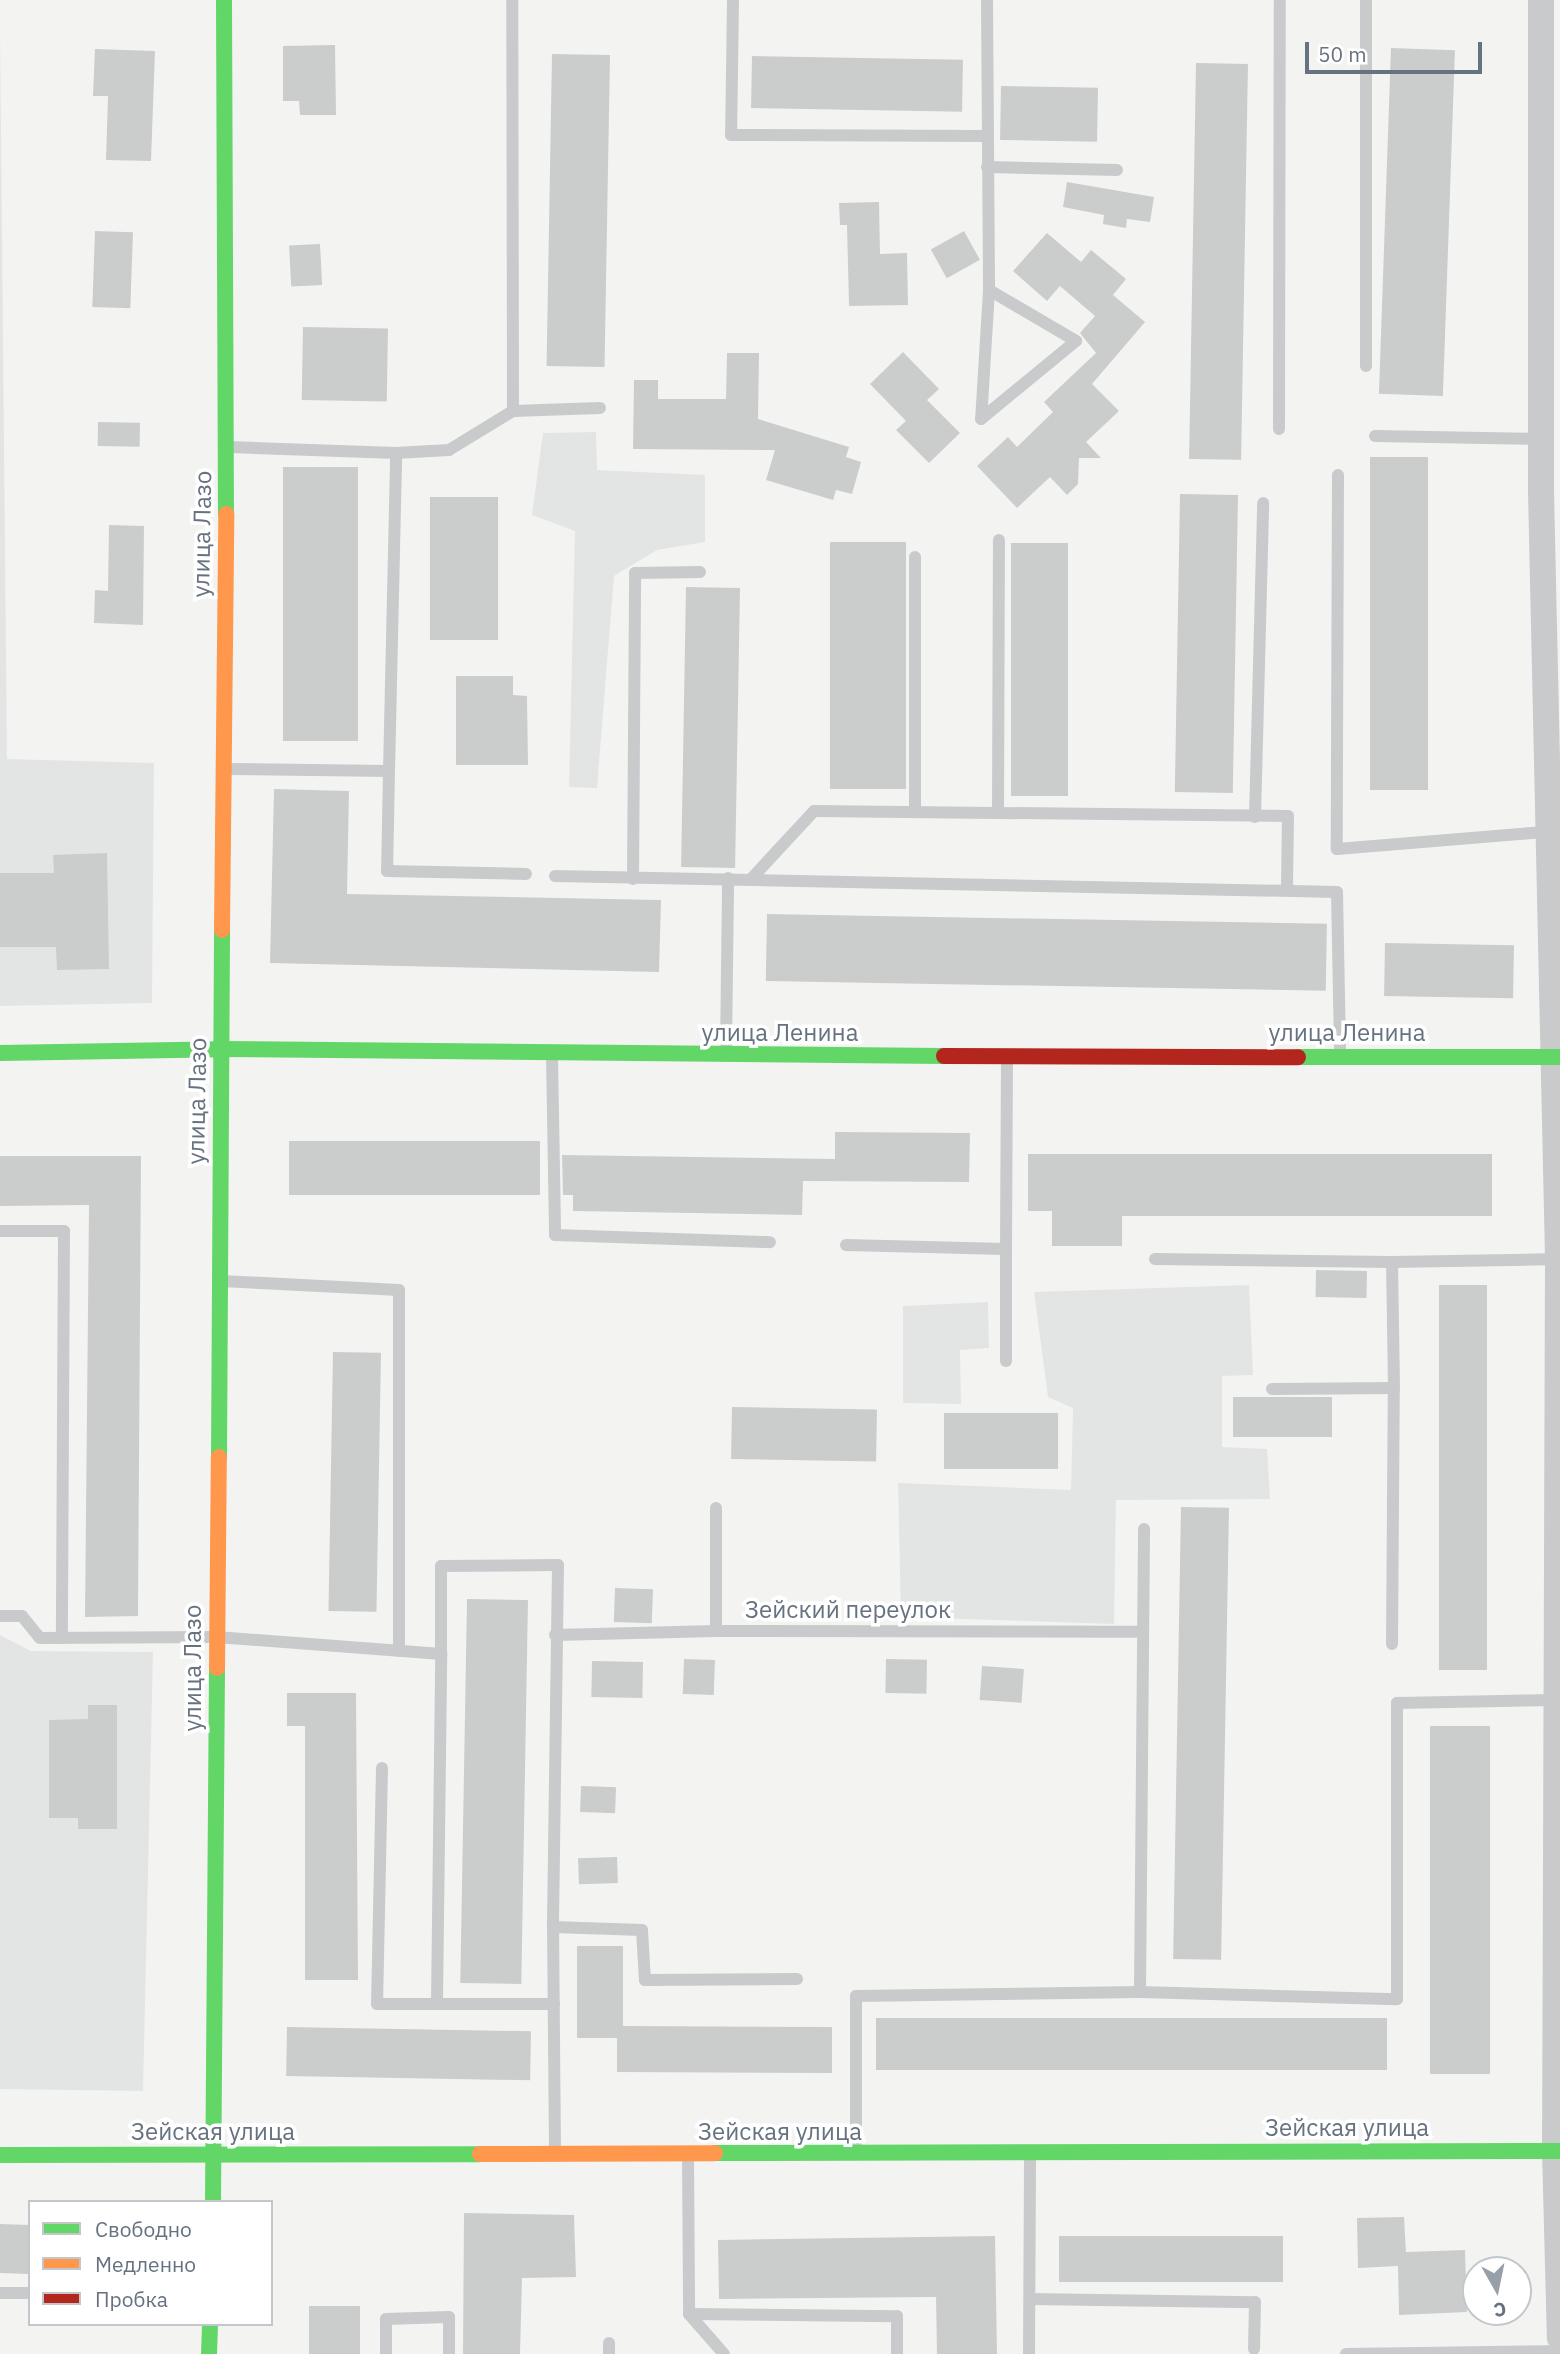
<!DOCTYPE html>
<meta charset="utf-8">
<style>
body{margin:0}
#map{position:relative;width:1560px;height:2354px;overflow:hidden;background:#f3f4f2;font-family:"IBM Plex Sans",sans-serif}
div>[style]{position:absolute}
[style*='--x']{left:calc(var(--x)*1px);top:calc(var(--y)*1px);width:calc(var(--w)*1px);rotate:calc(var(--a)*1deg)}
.built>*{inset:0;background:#e3e5e5}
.building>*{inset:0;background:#cbcdcd;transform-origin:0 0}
.lane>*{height:12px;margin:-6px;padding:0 6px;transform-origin:6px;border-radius:6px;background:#c9cacc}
.street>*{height:26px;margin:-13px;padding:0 13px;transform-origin:13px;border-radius:13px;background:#c9cacc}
.fast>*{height:16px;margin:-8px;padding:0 8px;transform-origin:8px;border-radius:8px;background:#63d668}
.slow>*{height:16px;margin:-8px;padding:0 8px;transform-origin:8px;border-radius:8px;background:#ff974d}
.jam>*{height:16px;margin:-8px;padding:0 8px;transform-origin:8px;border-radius:8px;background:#b3261e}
span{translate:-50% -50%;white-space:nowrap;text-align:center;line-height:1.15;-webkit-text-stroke:7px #fff;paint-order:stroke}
.street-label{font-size:24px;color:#667280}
.legend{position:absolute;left:28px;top:2200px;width:245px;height:126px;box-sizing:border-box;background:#fff;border:2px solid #c2c7cc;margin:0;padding:9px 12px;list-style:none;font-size:21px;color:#667280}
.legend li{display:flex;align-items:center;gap:14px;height:35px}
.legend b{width:35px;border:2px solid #c2c7cc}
.north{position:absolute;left:1462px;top:2256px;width:70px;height:70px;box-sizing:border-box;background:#fff;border:2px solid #c2c7cc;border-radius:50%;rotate:171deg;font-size:19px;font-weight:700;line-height:28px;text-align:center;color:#667280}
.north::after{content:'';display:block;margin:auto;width:24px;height:32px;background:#97a0a8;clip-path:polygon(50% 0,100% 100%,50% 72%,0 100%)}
.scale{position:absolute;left:1305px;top:42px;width:177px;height:32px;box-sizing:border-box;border:4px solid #667280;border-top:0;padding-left:9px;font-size:21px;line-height:24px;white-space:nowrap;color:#667280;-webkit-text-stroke:5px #fff;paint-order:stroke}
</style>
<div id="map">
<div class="built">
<i style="clip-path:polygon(0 27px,7px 759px,154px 763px,152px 1003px,0 1006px)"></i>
<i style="clip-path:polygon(596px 432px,597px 470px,705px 475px,705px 542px,657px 550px,614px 576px,597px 788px,569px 787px,575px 531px,532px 515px,543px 433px)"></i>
<i style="clip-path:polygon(1249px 1285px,1253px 1375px,1222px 1376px,1222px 1447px,1267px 1449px,1270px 1499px,1116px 1500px,1114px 1624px,901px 1617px,898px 1483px,1071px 1490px,1073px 1408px,1048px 1397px,1034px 1292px)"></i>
<i style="clip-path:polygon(988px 1302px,989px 1348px,960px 1350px,961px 1404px,903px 1403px,903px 1306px)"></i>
<i style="clip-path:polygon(0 1635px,31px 1651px,153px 1652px,143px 2091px,0 2089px)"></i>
</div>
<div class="building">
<i style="clip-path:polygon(335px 45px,336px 115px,300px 115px,299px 101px,283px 101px,283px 46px)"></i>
<i style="left:1391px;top:48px;width:64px;height:346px;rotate:2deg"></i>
<i style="clip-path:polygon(95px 49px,155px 51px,151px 161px,106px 160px,108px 96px,93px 96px)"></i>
<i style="left:552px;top:54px;width:58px;height:312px;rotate:1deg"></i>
<i style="left:752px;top:56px;width:211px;height:52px;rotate:1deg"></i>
<i style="left:1196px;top:63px;width:52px;height:396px;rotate:1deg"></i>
<i style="left:1001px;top:86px;width:97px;height:54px;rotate:1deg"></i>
<i style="clip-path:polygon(1067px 182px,1154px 197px,1150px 222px,1127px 219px,1126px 228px,1103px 224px,1104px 215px,1063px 207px)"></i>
<i style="clip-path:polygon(879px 202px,880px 254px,907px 253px,908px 305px,849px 306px,847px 225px,840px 225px,839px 203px)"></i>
<i style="left:95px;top:231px;width:38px;height:76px;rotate:2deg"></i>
<i style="left:964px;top:231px;width:33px;height:38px;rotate:61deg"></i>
<i style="clip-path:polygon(1047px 233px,1081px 262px,1091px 250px,1126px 279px,1113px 295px,1145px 322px,1092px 384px,1119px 411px,1086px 442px,1101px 458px,1079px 458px,1078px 484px,1067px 495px,1050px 477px,1017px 508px,977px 466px,1008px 437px,1017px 447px,1053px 412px,1044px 402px,1096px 353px,1080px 333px,1095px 316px,1060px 286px,1047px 301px,1013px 271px)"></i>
<i style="left:320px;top:244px;width:41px;height:31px;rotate:87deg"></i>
<i style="left:303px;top:327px;width:85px;height:73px;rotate:1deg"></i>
<i style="clip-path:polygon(903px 352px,939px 389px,927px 400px,960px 433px,929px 463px,896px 430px,906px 421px,870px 384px)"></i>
<i style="clip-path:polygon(727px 353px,759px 353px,758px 419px,849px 447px,846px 457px,861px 462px,852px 494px,836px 490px,833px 500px,766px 480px,775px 450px,633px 449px,634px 380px,658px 380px,658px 399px,726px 399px)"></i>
<i style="left:98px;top:422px;width:42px;height:24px;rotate:1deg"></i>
<i style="left:1370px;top:457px;width:58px;height:333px"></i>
<i style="left:283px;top:467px;width:75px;height:274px"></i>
<i style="left:1180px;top:494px;width:58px;height:298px;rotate:1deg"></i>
<i style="left:430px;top:497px;width:68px;height:143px"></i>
<i style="clip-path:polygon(109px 525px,144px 526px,143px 625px,94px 623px,95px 590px,108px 591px)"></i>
<i style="left:906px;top:542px;width:247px;height:76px;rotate:90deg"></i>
<i style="left:1011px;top:543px;width:57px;height:253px"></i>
<i style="left:686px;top:587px;width:54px;height:280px;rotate:1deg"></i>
<i style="clip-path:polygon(456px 676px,513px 676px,513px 695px,527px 696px,528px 765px,456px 765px)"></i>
<i style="clip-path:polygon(274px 789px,349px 791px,347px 894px,661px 900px,659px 972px,270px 963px)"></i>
<i style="clip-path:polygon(107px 853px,109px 969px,57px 970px,56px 947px,0 947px,0 873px,54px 873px,53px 855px)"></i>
<i style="left:767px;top:914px;width:560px;height:67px;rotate:1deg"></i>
<i style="left:1385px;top:943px;width:129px;height:53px;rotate:1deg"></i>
<i style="clip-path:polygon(835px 1132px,970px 1133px,969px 1182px,803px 1181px,802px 1215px,573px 1211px,573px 1195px,563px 1195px,562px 1155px,835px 1159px)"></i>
<i style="left:289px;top:1141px;width:251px;height:54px"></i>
<i style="clip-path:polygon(1028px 1154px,1492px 1154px,1492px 1216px,1122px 1216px,1122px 1246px,1052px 1246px,1052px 1211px,1028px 1211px)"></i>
<i style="clip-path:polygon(0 1156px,141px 1156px,138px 1616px,85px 1617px,89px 1205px,0 1206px)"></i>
<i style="left:1316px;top:1270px;width:51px;height:27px;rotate:1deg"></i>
<i style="left:1439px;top:1285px;width:48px;height:385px"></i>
<i style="left:333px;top:1352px;width:48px;height:259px;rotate:1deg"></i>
<i style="left:1233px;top:1397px;width:99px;height:40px"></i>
<i style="left:732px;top:1407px;width:145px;height:52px;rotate:1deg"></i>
<i style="left:944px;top:1413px;width:114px;height:56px"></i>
<i style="left:1181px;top:1507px;width:48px;height:452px;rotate:1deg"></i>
<i style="left:615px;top:1588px;width:38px;height:34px;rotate:2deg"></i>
<i style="left:467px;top:1599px;width:61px;height:384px;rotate:1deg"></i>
<i style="left:684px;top:1659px;width:31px;height:35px;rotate:2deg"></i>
<i style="left:886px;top:1659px;width:41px;height:34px;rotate:1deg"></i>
<i style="left:592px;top:1661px;width:51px;height:36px;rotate:1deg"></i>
<i style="left:982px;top:1666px;width:42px;height:34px;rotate:4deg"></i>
<i style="clip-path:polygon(287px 1693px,356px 1693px,358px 1980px,305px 1980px,305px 1726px,287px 1726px)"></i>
<i style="clip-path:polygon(88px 1705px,117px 1705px,117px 1829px,78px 1829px,78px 1818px,49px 1818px,49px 1720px,88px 1719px)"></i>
<i style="left:1430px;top:1726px;width:60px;height:348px"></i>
<i style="left:581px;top:1786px;width:35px;height:26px;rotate:2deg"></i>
<i style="left:617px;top:1857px;width:26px;height:39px;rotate:88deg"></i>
<i style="clip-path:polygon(577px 1946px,623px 1946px,623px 2026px,832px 2027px,832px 2073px,617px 2072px,617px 2038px,577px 2038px)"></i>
<i style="left:876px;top:2018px;width:511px;height:52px"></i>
<i style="left:287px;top:2027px;width:244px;height:49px;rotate:1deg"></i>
<i style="clip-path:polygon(464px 2213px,574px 2215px,576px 2277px,522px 2278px,520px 2354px,463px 2354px)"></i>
<i style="clip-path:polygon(1404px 2217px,1406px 2252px,1465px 2250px,1467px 2312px,1399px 2315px,1398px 2266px,1358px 2268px,1357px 2218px)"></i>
<i style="left:0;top:2224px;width:30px;height:49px;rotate:2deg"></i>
<i style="clip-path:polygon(995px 2236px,997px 2354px,937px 2354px,936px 2297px,719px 2299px,718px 2240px)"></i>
<i style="left:1059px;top:2236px;width:224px;height:46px"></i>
<i style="left:309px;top:2306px;width:51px;height:48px"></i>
</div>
<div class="lane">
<i style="--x:733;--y:0;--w:135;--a:90.8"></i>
<i style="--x:731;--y:135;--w:256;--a:0.2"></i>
<i style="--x:987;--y:0;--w:290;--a:89.6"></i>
<i style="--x:989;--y:290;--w:129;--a:93.5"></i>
<i style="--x:981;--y:419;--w:123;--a:-39.4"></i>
<i style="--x:1076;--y:341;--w:101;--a:-149.6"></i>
<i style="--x:987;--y:167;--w:130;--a:1.3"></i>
<i style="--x:1366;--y:366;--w:366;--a:-90"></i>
<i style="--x:513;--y:411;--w:87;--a:-2"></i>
<i style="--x:1279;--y:429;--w:429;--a:-89.9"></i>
<i style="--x:1375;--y:436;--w:166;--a:1"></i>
<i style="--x:230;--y:447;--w:166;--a:2.1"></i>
<i style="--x:396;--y:453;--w:53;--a:-3.2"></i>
<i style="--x:449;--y:450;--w:75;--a:-31.4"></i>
<i style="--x:513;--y:411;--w:411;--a:-90.1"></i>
<i style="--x:1338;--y:475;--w:374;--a:90.2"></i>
<i style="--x:1337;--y:849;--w:210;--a:-4.7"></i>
<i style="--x:228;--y:769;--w:161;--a:0.7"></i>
<i style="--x:389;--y:771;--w:318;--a:-88.7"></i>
<i style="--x:389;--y:771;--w:100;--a:91.1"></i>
<i style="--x:387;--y:871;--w:139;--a:1.2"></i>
<i style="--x:915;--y:812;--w:255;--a:-90"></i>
<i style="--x:998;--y:813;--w:273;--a:-89.8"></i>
<i style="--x:1255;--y:817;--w:314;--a:-88.5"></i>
<i style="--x:555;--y:876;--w:782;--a:1.17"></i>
<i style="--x:1337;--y:892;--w:163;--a:88.9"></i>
<i style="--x:752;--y:878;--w:91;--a:-47.2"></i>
<i style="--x:814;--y:811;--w:474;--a:0.6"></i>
<i style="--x:1288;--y:816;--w:74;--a:90.8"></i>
<i style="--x:633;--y:879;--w:306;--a:-89.6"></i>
<i style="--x:635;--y:573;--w:65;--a:-0.9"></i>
<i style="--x:726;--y:1052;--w:174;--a:-89.3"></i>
<i style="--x:552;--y:1057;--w:178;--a:89"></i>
<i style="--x:555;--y:1235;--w:215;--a:1.9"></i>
<i style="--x:0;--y:1231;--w:64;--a:0"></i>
<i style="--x:64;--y:1231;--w:407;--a:90.3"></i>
<i style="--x:846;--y:1245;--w:160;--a:1.4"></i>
<i style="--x:1006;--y:1249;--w:189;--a:-89.7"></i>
<i style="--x:1006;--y:1249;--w:112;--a:90"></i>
<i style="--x:1155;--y:1259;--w:237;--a:0.7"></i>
<i style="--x:222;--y:1281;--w:177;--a:2.9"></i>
<i style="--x:399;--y:1290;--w:361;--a:90"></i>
<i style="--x:1272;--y:1389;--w:122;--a:-0.5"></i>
<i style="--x:1394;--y:1388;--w:126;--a:-90.9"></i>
<i style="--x:1392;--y:1262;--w:166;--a:-1"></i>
<i style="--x:716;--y:1508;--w:123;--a:90"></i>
<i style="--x:0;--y:1616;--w:22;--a:0"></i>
<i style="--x:22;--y:1616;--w:28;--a:51"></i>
<i style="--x:40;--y:1638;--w:176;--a:-0.3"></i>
<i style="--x:216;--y:1637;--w:226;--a:4.3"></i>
<i style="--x:441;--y:1654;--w:88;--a:-90"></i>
<i style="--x:441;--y:1566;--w:117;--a:-0.5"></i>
<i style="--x:558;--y:1565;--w:362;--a:90.8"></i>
<i style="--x:555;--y:1635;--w:161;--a:-1.4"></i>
<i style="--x:716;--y:1631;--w:425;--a:0.1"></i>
<i style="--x:1392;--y:1644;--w:256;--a:-89.6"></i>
<i style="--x:382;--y:1768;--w:236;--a:91.2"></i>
<i style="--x:377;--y:2004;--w:177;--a:0"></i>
<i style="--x:1140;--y:1992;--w:463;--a:-89.5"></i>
<i style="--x:437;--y:2002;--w:348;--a:-89.3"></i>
<i style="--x:856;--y:2151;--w:155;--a:-90"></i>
<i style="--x:856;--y:1996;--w:284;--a:-0.8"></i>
<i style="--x:1140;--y:1992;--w:257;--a:1.6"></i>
<i style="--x:1397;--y:1999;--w:296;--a:-90"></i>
<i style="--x:1397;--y:1703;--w:162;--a:-1.1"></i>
<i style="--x:555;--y:2152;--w:225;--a:-90.5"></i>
<i style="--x:553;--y:1927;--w:89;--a:1.9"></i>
<i style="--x:642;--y:1930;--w:50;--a:86.6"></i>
<i style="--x:645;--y:1980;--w:152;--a:-0.4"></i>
<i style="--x:688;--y:2155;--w:159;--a:89.6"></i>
<i style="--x:689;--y:2314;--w:208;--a:0.6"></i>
<i style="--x:897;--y:2316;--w:38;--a:90"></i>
<i style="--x:0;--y:2293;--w:30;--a:0"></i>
<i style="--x:1030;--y:2299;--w:225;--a:0.8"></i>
<i style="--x:1255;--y:2302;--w:47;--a:91.2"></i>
<i style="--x:689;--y:2314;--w:53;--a:48.8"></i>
<i style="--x:386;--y:2354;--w:35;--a:-90"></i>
<i style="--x:386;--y:2319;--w:63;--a:-1.8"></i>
<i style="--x:449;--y:2317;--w:37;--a:90"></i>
<i style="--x:609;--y:2354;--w:11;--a:-90"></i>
<i style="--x:1029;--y:2354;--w:200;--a:-89.7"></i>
<i style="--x:1346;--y:2354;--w:214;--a:-0.8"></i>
</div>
<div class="street">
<i style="--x:1541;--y:0;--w:491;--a:90"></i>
<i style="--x:1541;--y:491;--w:768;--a:88.73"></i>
<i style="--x:1558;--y:1259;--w:892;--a:90.19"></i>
<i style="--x:1555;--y:2151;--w:187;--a:88.5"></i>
</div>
<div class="fast">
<i style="--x:224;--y:0;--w:514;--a:89.78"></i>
<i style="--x:0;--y:1053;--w:220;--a:-1"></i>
<i style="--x:220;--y:1049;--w:724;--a:0.55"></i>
<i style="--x:1298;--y:1057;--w:262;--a:0"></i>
<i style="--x:219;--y:1457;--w:527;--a:-89.67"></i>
<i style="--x:715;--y:2153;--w:845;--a:-0.14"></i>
<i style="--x:0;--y:2155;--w:480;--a:-0.1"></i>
<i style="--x:213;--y:2202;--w:534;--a:-89.57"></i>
<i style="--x:209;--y:2354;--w:30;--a:-88"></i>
</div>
<div class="slow">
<i style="--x:222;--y:930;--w:416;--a:-89.4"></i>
<i style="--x:217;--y:1668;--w:211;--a:-89.5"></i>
<i style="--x:480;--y:2154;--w:235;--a:-0.2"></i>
</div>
<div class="jam">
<i style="--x:944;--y:1056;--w:354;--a:0.2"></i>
</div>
<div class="street-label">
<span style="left:202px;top:534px;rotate:-89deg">улица Лазо</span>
<span style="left:780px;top:1033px">улица Ленина</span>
<span style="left:1347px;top:1033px">улица Ленина</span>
<span style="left:197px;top:1101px;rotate:-89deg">улица Лазо</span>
<span style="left:848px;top:1610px">Зейский переулок</span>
<span style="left:193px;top:1668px;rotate:-90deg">улица Лазо</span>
<span style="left:1347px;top:2128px">Зейская улица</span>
<span style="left:213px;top:2132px">Зейская улица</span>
<span style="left:780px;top:2132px">Зейская улица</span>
</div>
<ul class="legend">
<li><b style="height:9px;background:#63d668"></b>Свободно</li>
<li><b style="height:9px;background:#ff974d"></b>Медленно</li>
<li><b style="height:9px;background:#b3261e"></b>Пробка</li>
</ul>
<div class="north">С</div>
<div class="scale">50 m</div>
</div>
